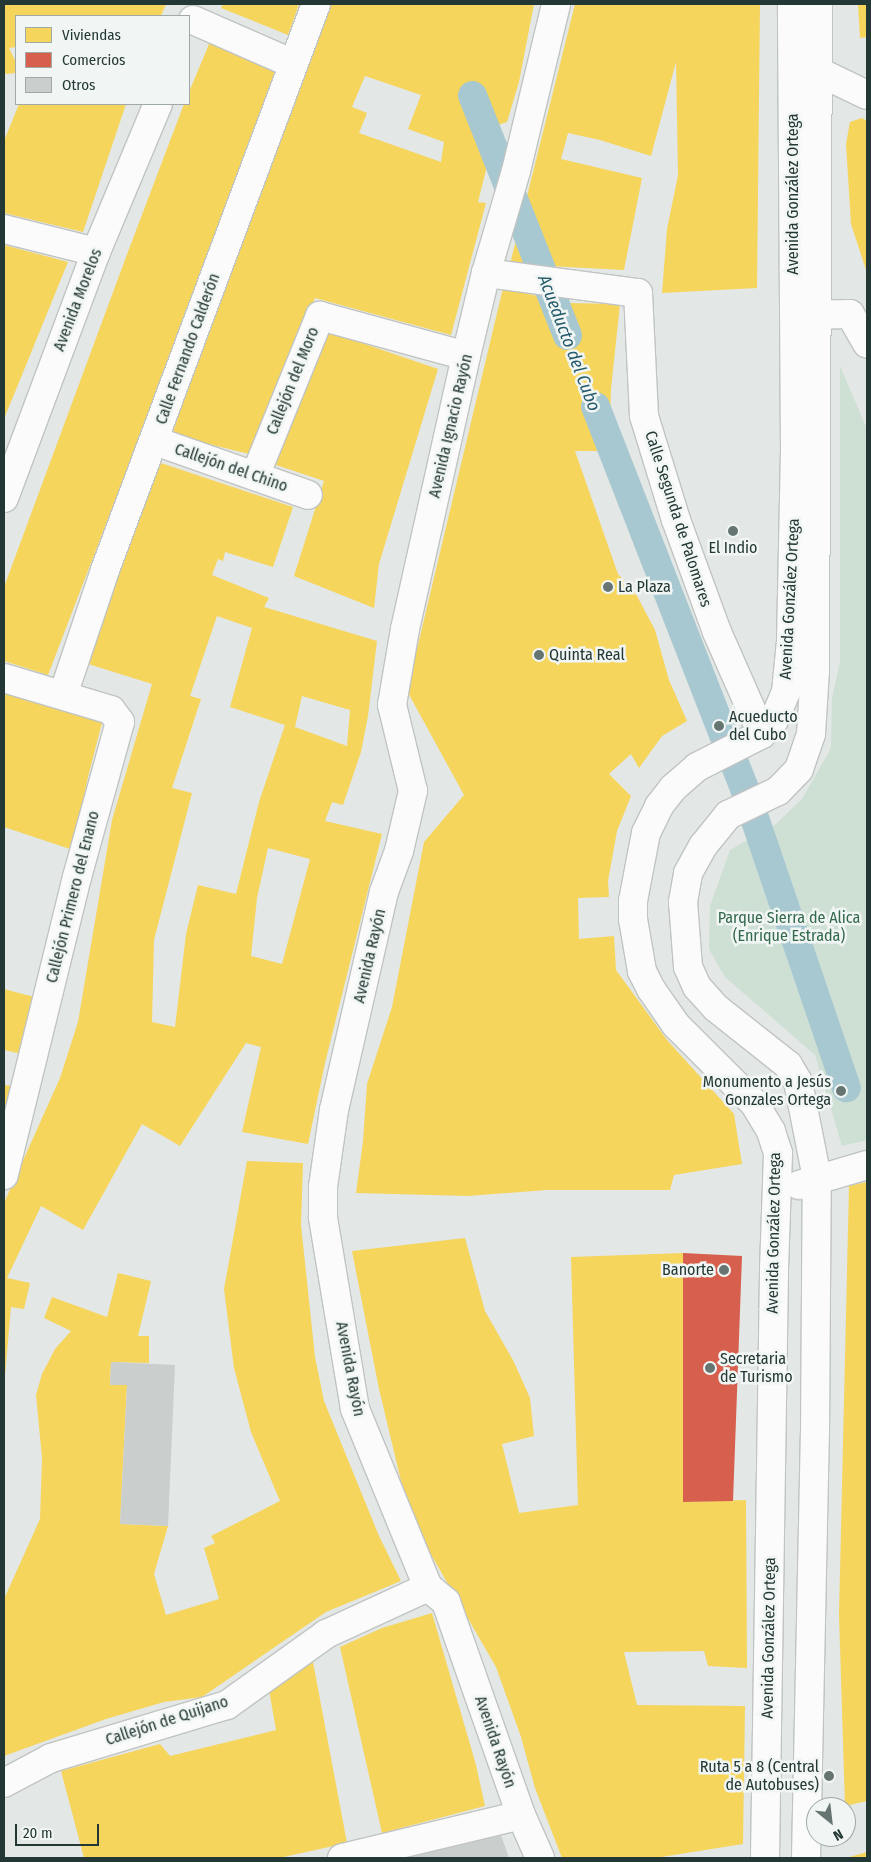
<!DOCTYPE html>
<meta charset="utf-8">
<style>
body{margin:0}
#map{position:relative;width:871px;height:1862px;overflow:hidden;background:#e3e7e5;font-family:"Fira Sans Condensed",sans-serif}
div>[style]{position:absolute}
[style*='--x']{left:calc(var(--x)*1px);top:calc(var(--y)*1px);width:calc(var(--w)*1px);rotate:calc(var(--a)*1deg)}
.green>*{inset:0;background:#cedfd4}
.homes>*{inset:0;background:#f6d55c}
.shops>*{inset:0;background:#d6604d}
.canal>*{height:29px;margin:-14.5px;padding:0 14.5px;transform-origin:14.5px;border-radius:14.5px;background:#a8c8d1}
.building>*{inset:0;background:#cacfcd}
.roads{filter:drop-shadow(1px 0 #c0c4c2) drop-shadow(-1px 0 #c0c4c2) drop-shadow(0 1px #c0c4c2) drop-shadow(0 -1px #c0c4c2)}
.minor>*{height:28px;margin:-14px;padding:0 14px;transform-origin:14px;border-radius:14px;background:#fbfbfb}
.dots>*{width:14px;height:14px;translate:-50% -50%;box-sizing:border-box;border:2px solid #f1f6f4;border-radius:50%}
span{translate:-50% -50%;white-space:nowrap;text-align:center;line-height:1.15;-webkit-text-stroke:5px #f1f6f4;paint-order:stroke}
.street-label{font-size:16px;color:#233834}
.poi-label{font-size:16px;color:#233834}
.left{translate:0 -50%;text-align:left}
.right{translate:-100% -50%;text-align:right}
.park-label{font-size:16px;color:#33694c}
.water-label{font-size:18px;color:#255b6c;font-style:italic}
.frame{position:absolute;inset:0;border:5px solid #233834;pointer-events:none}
.legend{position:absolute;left:15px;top:15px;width:175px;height:90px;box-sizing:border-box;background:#f1f6f4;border:1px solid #9faaa7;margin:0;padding:6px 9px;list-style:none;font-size:15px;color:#233834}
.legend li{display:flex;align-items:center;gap:10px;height:25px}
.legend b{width:25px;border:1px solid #9faaa7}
.north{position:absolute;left:806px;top:1797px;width:50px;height:50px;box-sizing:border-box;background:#f1f6f4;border:1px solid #9faaa7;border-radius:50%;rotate:151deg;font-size:14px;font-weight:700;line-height:20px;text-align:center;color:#233834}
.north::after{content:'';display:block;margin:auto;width:18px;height:22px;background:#667572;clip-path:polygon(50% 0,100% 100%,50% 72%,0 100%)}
.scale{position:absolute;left:15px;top:1824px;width:84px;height:22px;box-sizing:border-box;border:2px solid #233834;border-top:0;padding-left:6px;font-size:15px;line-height:18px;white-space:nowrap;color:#233834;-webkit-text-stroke:4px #f1f6f4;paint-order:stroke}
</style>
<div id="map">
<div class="green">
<i style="clip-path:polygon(840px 366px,867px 429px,867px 1140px,842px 1146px,815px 1055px,725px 977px,709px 949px,710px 906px,730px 850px,776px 824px,802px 799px,831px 748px,832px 698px,840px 662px)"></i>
</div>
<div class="homes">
<i style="clip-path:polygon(4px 4px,166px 4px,161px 16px,16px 16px,16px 47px,9px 48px,16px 62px,16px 73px,4px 74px)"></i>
<i style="clip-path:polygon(223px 4px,299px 4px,288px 35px,221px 8px)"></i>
<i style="clip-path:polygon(evenodd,327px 4px,534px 4px,519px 82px,507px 122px,488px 128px,481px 137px,488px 162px,478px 202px,486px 203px,451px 335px,315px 298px,253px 455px,172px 435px,194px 368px,327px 4px,365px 76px,421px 95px,408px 129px,444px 142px,441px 162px,359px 133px,367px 113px,352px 107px,365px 76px)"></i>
<i style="clip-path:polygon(575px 4px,760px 4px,757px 288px,662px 293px,667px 229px,678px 175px,676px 62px,651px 156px,600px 140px,568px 133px,561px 159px,642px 178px,624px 270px,510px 264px)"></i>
<i style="clip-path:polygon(858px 4px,867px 4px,867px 37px,860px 38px)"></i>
<i style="clip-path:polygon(212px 37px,278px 65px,132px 456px,48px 675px,4px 661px,4px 587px,129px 249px,184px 104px,189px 104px,189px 92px)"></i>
<i style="clip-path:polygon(19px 104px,126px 104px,83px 232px,4px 213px,4px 141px)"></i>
<i style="clip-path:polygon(862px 118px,867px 121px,867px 273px,851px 224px,846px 144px,850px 122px)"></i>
<i style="clip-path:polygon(4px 245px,68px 262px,4px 419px)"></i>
<i style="clip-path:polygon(503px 288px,568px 303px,620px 304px,611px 389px,609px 451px,575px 451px,618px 574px,637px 596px,655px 630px,669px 680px,687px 721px,662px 736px,639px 768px,631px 754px,609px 774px,631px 796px,617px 831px,608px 881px,609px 897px,578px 898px,579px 939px,614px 936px,616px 970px,667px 1040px,734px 1114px,742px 1164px,674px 1175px,670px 1190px,547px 1190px,468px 1196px,356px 1193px,363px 1141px,367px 1084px,392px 1007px,424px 842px,464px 795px,407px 691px)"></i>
<i style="clip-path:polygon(321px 329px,438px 369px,379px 564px,374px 608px,294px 576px,324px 481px,273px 464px)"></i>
<i style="clip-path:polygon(evenodd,158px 462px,293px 507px,273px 567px,225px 552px,223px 561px,218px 559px,212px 575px,269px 598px,264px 607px,377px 641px,368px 716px,361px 752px,343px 805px,332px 802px,325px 821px,382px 834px,325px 1063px,308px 1144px,242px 1132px,261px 1047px,246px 1043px,180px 1146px,142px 1124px,83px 1230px,41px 1206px,7px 1278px,30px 1283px,24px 1309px,11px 1307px,4px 1387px,4px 1203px,60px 1078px,78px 1022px,112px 820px,152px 684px,85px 663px,158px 462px,217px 616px,252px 628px,230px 707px,285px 725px,259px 802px,236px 894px,198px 885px,186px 934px,175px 1027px,152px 1022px,154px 940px,192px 793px,172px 788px,201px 699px,190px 696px,217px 616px,158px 462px,302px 696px,350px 710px,347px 746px,295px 727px,302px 696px,158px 462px,268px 848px,310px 859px,282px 964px,251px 956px,257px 898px,268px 848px)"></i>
<i style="clip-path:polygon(4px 677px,104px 715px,88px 777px,73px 850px,4px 827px)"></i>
<i style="clip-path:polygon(4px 989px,38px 998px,22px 1054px,4px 1050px)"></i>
<i style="clip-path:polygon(4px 1085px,12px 1086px,5px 1117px,4px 1117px)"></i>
<i style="clip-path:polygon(247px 1161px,303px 1163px,301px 1225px,315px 1357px,324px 1401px,379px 1536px,401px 1581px,326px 1612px,202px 1697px,164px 1702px,106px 1719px,4px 1756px,4px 1599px,40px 1519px,42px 1458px,36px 1395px,42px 1374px,55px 1349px,71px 1331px,44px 1318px,52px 1297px,107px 1317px,118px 1273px,151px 1281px,138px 1336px,149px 1336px,149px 1363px,111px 1362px,110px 1385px,127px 1385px,120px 1524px,168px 1526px,154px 1574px,166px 1615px,219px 1599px,204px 1548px,215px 1543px,211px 1536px,280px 1501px,251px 1432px,234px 1368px,224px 1289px)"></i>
<i style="clip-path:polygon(867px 1182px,867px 1801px,845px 1806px,839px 1615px,849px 1186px)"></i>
<i style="clip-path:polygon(465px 1238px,485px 1311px,514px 1362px,530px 1398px,534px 1436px,502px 1444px,519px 1513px,578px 1505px,571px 1257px,683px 1253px,683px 1502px,746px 1500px,747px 1668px,708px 1666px,704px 1651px,624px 1652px,637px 1705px,745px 1706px,743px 1844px,655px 1858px,562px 1858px,535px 1788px,521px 1737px,496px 1667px,422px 1539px,401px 1481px,379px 1389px,352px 1251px)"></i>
<i style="clip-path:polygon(432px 1613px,476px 1765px,485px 1806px,382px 1833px,340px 1647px,382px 1628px)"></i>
<i style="clip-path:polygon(313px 1662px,347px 1843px,279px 1858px,84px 1858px,61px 1771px,160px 1744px,170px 1756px,276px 1730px,269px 1690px)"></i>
<i style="clip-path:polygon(867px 1852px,867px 1858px,846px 1858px)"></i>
</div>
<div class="shops">
<i style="clip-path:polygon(683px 1253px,742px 1256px,733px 1501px,683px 1502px)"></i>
</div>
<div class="canal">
<i style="--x:472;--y:95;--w:258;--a:68.4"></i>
<i style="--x:595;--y:406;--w:413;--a:68.7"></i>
<i style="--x:745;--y:791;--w:313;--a:71.2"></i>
</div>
<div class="building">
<i style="clip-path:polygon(111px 1362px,175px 1365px,168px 1526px,120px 1524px,127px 1385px,110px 1385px)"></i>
<i style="clip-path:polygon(501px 1835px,509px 1858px,401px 1858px,436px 1849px)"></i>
</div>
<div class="roads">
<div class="minor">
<i style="--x:193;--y:20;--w:109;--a:23.7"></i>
<i style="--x:802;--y:68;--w:15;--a:11"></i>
<i style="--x:817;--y:71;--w:55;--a:25.6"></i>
<i style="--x:4;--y:229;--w:95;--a:14"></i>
<i style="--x:486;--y:273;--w:153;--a:7.5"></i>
<i style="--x:638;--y:293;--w:123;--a:87.2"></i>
<i style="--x:644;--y:416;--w:109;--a:72.9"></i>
<i style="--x:676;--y:520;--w:119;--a:69.9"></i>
<i style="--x:717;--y:632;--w:111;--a:66.2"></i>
<i style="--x:801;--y:315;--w:49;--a:-1.2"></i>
<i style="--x:850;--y:314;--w:34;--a:60"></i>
<i style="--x:155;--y:441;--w:162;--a:19.4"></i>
<i style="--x:255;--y:476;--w:173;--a:-67.9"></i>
<i style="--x:320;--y:316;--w:151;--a:15.3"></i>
<i style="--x:4;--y:498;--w:263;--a:-69.5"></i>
<i style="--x:96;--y:252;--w:160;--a:-67.3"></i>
<i style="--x:4;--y:678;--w:112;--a:16.7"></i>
<i style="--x:111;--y:710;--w:15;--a:53"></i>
<i style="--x:120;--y:722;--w:161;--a:105.5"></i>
<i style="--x:77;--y:877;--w:307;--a:103.8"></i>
<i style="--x:63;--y:695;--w:132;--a:-71.4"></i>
<i style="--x:105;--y:570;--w:604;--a:-69.55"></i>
<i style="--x:799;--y:1185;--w:71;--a:-16.4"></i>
<i style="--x:4;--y:1783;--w:53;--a:-28"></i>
<i style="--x:51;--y:1758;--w:184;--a:-16.8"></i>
<i style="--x:227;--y:1705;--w:122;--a:-35.6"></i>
<i style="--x:326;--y:1634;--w:112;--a:-24.7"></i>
<i style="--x:342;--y:1858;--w:184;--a:-13.5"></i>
<i style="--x:540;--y:1858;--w:47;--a:-113.8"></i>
<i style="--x:521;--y:1815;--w:226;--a:-109.4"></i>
<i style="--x:446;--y:1602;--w:23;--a:-140"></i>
<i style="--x:428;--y:1587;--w:192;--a:-112.3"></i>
<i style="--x:355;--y:1409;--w:195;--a:-99.5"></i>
<i style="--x:323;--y:1217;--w:30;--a:-90"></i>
<i style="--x:323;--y:1187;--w:78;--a:-81.9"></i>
<i style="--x:334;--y:1110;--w:224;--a:-77.1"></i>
<i style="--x:384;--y:892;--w:44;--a:-69.9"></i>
<i style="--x:399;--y:851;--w:62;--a:-76.9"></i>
<i style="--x:413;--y:791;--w:89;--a:-103.7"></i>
<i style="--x:392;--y:705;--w:77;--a:-80.3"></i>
<i style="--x:405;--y:629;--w:280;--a:-77.4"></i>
<i style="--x:466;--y:356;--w:85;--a:-76.5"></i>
<i style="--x:486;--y:273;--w:106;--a:-73.6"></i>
<i style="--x:516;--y:171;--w:172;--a:-76.5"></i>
<i style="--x:765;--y:1858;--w:589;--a:-89.12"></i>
<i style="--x:774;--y:1269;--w:116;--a:-88"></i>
<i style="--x:778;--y:1153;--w:23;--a:-108"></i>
<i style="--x:771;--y:1131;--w:31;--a:-121"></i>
<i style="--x:755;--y:1104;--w:112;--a:-135"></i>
<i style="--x:676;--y:1025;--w:44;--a:-124.8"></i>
<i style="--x:651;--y:989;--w:20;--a:-117"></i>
<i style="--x:642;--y:971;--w:53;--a:-99.8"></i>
<i style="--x:633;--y:919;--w:18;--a:-90"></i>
<i style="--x:633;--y:901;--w:69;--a:-79.2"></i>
<i style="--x:646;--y:833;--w:30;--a:-64"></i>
<i style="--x:659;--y:806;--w:23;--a:-52"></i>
<i style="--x:673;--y:788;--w:32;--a:-41"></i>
<i style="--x:697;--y:767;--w:73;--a:-26.9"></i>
<i style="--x:762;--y:734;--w:18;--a:-49"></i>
<i style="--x:774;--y:720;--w:30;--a:-67"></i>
<i style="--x:786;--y:692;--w:51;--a:-84.4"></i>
<i style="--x:791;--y:641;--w:192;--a:-88.8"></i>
<i style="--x:795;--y:449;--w:445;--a:-90.4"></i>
<i style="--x:806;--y:1858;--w:425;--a:-88.8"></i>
<i style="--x:815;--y:1433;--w:255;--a:-89.6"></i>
<i style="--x:817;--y:1178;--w:98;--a:-101.2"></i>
<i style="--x:798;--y:1082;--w:20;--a:-120"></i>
<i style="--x:788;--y:1065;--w:92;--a:-141.6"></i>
<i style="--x:716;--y:1008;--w:28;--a:-132"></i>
<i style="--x:697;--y:987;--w:22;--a:-114"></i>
<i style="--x:688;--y:967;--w:65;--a:-94.4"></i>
<i style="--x:683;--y:902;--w:29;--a:-80"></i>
<i style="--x:688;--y:873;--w:31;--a:-61"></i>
<i style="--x:703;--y:846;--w:40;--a:-51"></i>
<i style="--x:728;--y:815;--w:55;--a:-25.6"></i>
<i style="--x:778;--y:791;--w:30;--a:-46"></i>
<i style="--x:799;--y:769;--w:37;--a:-71"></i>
<i style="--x:811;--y:734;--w:64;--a:-86.4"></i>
<i style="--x:815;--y:670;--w:666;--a:-89.74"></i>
</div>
</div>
<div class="dots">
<i style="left:733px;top:531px;background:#667572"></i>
<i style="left:608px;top:587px;background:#667572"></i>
<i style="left:539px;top:655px;background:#667572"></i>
<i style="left:719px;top:726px;background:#667572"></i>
<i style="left:841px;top:1091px;background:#667572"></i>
<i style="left:724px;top:1270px;background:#667572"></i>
<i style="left:710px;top:1368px;background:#667572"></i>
<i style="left:829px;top:1776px;background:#667572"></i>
</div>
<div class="street-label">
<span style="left:793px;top:194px;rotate:-90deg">Avenida González Ortega</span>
<span style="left:78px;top:300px;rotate:-69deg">Avenida Morelos</span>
<span style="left:188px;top:349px;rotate:-70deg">Calle Fernando Calderón</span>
<span style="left:293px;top:381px;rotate:-68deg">Callejón del Moro</span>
<span style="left:451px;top:426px;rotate:-77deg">Avenida Ignacio Rayón</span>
<span style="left:231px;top:468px;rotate:19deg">Callejón del Chino</span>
<span style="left:678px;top:519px;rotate:72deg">Calle Segunda de Palomares</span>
<span style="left:790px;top:599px;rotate:-87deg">Avenida González Ortega</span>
<span style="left:73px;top:897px;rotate:-76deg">Callejón Primero del Enano</span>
<span style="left:370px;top:956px;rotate:-77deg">Avenida Rayón</span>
<span style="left:774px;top:1233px;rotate:-89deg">Avenida González Ortega</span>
<span style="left:350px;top:1369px;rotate:79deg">Avenida Rayón</span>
<span style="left:769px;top:1638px;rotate:-89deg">Avenida González Ortega</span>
<span style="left:167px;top:1721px;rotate:-18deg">Callejón de Quijano</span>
<span style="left:495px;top:1742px;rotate:71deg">Avenida Rayón</span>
</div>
<div class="poi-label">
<span style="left:733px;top:548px">El Indio</span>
<span class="left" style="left:618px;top:587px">La Plaza</span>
<span class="left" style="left:549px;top:655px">Quinta Real</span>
<span class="left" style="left:729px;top:726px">Acueducto<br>del Cubo</span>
<span class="right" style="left:831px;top:1091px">Monumento a Jesús<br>Gonzales Ortega</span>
<span class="right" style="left:714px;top:1270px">Banorte</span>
<span class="left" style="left:720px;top:1368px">Secretaria<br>de Turismo</span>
<span class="right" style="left:819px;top:1776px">Ruta 5 a 8 (Central<br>de Autobuses)</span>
</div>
<div class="park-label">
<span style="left:789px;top:927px">Parque Sierra de Alica<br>(Enrique Estrada)</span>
</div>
<div class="water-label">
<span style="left:569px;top:343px;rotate:69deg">Acueducto del Cubo</span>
</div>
<div class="frame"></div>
<ul class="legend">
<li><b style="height:14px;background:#f6d55c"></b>Viviendas</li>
<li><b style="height:14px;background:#d6604d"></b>Comercios</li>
<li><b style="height:14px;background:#cacfcd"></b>Otros</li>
</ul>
<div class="north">N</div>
<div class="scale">20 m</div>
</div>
